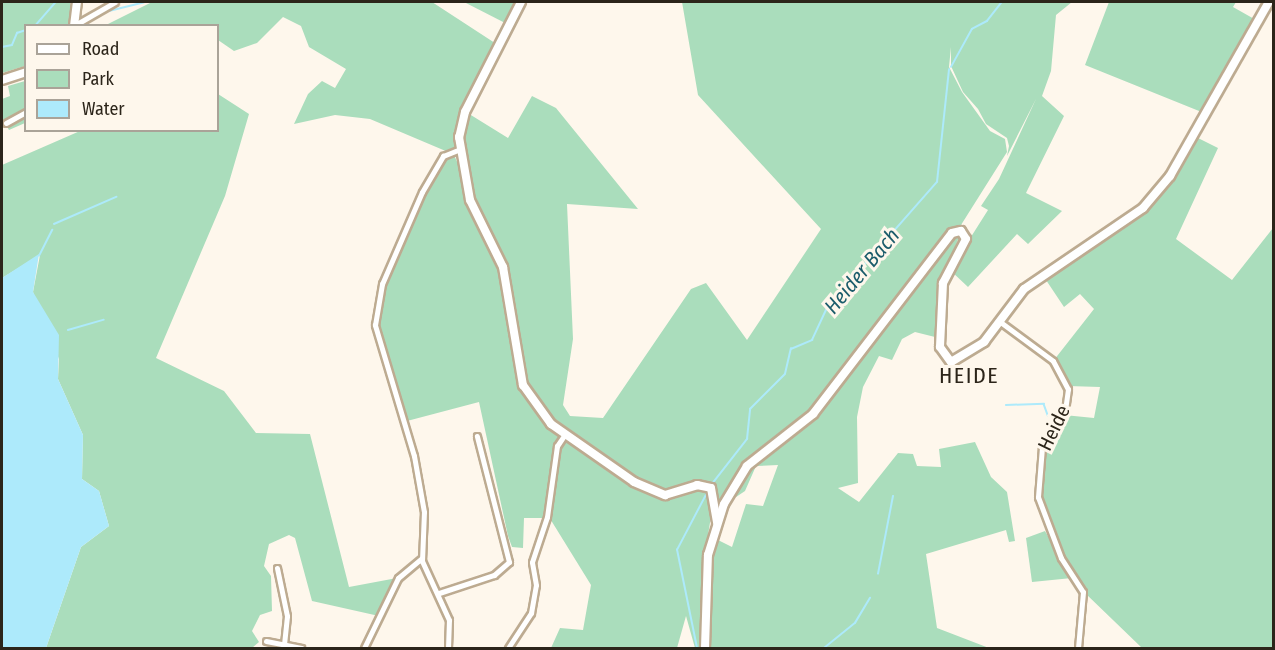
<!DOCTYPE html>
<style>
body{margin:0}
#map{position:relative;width:1275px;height:650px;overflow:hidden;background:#fef7ec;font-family:"Fira Sans Condensed",sans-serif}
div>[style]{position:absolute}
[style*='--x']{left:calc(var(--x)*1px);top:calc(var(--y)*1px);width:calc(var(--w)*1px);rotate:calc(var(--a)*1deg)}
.green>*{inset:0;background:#aaddbc}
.water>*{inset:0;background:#adeafb}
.stream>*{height:1.5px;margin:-0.75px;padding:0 0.75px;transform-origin:0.75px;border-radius:0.75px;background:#adeafb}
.roads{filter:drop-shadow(2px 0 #bdab91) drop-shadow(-2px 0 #bdab91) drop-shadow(0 2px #bdab91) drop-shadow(0 -2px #bdab91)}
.street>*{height:5px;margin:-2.5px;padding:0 2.5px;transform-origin:2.5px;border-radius:2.5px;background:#fff}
.secondary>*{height:8px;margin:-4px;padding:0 4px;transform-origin:4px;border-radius:4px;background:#fff}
span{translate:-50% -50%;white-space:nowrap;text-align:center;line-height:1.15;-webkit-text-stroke:6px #fef7ec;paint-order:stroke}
.street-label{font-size:20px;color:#2c251a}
.water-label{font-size:21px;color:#1b5c6b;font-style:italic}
.quarter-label{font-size:22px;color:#2c251a;letter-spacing:1.5px}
.frame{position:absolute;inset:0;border:3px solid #2c251a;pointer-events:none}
.legend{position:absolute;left:24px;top:24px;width:195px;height:108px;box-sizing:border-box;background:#fef7ec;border:2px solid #aaa398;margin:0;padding:8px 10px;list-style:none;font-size:18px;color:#2c251a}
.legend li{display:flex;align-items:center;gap:12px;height:30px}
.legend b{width:30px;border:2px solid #aaa398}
</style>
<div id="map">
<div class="green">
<i style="clip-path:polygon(2px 2px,70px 2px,71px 8px,68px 25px,26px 26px,25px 66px,2px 73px)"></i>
<i style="clip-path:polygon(152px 2px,432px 2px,501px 47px,466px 112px,508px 138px,532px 96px,556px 108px,638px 209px,567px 204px,573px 339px,563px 405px,570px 416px,603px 418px,691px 289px,706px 283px,747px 340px,821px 229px,698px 95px,682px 2px,1072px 2px,1056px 15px,1051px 71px,1042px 96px,1064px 116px,1026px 193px,1062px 211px,1028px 244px,1017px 234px,968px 287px,950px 270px,988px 210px,981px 206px,999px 179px,1036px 99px,1007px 156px,1009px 146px,1007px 138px,986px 124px,978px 109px,963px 92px,951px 66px,951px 47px,949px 67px,962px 92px,990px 131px,1005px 139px,1007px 152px,961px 225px,950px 229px,871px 335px,950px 238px,960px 235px,942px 277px,938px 331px,935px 337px,915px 332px,902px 339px,892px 360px,879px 356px,863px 387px,857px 417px,858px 483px,838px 488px,859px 502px,898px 453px,913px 454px,917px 466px,941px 467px,939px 449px,975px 442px,991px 477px,1007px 492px,1015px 541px,1009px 542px,1006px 530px,926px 554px,937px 628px,989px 648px,707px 648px,709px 566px,718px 526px,718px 540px,732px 547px,746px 504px,763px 506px,778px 465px,756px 466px,745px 491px,736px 497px,731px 491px,717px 522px,713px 491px,706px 486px,695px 486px,711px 490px,714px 498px,703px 566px,703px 648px,695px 648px,686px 616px,677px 648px,551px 648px,560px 628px,583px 630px,591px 585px,549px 517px,559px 444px,571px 440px,632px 482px,645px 490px,660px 494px,605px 462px,533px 400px,514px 349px,504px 267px,467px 183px,461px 141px,466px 113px,459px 148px,448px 152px,370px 119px,335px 115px,294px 124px,308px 94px,322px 81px,335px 88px,346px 69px,309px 47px,301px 26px,283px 17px,257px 43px,234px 51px,218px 40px,218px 26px,104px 26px)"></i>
<i style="clip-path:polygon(464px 2px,519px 2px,511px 26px)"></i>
<i style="clip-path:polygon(1109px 2px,1236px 2px,1233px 7px,1256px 20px,1204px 113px,1085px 65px)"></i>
<i style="clip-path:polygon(25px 81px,25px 123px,9px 130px,2px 118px,2px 99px,10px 96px,8px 86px)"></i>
<i style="clip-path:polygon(218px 94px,249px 114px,225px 196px,156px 358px,224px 391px,256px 433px,310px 434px,349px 587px,397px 578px,379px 616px,312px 601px,295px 538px,289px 535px,269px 544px,264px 566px,271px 576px,272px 611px,260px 615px,252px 631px,259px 642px,252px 648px,46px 648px,81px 547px,109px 526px,99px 491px,82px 479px,83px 435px,58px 379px,59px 359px,33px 292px,40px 255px,2px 278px,2px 165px,80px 131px,218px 130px)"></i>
<i style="clip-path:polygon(1196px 137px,1218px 148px,1176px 239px,1232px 280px,1273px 228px,1273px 648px,1142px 648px,1085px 593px,1062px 558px,1040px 503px,1041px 455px,1050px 435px,1064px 415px,1094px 418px,1100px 387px,1068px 386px,1054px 360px,1094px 309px,1080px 294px,1064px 307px,1044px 277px,1149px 206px)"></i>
<i style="clip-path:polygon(454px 155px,496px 249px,522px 385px,559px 434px,545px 518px,524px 518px,523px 548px,512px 547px,508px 536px,479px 402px,407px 421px,377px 326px,382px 286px,423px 193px,445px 158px)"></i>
<i style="clip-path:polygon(1045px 531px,1072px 578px,1032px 582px,1026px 538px)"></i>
</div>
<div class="water">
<i style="clip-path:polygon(39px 254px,33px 292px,59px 335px,58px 379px,83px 435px,82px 479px,99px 491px,109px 526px,81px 547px,46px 648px,2px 648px,2px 278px)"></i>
</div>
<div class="stream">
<i style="--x:109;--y:11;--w:36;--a:-14"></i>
<i style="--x:35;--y:26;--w:32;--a:-49"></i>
<i style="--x:2;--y:47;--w:10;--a:-11"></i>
<i style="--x:12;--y:45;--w:13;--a:-67"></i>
<i style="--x:17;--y:33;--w:9;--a:-18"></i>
<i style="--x:951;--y:67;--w:43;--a:-61.1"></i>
<i style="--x:972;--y:29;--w:17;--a:-28"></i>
<i style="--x:987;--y:21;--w:24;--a:-52"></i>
<i style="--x:54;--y:224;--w:68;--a:-23.5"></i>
<i style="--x:39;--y:256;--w:29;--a:-63"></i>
<i style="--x:68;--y:330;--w:37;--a:-16"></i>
<i style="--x:1006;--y:405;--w:38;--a:-2"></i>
<i style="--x:1044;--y:404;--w:12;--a:70"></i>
<i style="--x:712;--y:484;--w:57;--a:-52.1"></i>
<i style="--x:747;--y:439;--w:30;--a:-84"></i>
<i style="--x:750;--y:409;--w:49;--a:-45"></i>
<i style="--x:785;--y:374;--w:26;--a:-77"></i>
<i style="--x:791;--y:349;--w:23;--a:-23"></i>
<i style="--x:812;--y:340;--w:38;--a:-65"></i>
<i style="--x:828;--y:306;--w:165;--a:-48.7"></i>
<i style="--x:937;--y:182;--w:113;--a:-83.9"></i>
<i style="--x:878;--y:574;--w:79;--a:-79.1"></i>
<i style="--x:697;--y:648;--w:100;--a:-101.5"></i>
<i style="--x:677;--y:550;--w:67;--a:-62.3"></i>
<i style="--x:824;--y:648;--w:40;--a:-39"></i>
<i style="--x:855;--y:623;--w:29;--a:-59"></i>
</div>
<div class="roads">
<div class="street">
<i style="--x:75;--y:25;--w:46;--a:-29.9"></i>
<i style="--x:6;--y:123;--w:23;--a:-29"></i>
<i style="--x:999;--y:321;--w:67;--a:36.5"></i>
<i style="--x:1053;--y:361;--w:32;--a:62"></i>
<i style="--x:1068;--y:389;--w:22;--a:98"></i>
<i style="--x:1065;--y:411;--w:43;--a:122.6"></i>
<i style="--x:1042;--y:447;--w:50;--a:94.6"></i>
<i style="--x:1038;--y:497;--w:65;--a:69.3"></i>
<i style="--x:1061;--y:558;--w:40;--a:57.1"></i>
<i style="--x:1083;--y:592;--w:56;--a:95.1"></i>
<i style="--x:277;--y:568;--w:49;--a:78.2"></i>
<i style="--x:287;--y:616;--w:27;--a:96"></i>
<i style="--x:439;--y:593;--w:58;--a:-18.1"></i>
<i style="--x:494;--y:575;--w:20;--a:-41"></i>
<i style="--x:509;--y:562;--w:130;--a:-104.3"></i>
<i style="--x:266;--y:641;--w:36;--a:11"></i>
<i style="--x:364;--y:648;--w:78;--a:-64.1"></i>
<i style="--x:398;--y:578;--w:31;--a:-40"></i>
<i style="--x:448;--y:648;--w:28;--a:-88"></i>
<i style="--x:449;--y:620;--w:65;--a:-114.6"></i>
<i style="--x:422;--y:561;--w:49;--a:-87.7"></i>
<i style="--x:424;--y:512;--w:57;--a:-100.1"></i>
<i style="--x:414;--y:456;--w:137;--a:-106.6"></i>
<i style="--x:375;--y:325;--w:42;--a:-80.3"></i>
<i style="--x:382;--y:284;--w:100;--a:-66.5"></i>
<i style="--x:422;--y:192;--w:42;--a:-59.7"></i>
<i style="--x:443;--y:156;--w:18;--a:-22"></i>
<i style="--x:508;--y:648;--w:42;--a:-56.7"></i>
<i style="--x:531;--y:613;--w:28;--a:-80"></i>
<i style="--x:536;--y:585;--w:23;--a:-100"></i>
<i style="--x:532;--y:562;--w:47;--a:-71.6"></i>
<i style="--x:547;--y:517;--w:72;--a:-82"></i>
<i style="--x:557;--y:446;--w:14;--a:-56"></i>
</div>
<div class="secondary">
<i style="--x:521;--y:2;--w:123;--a:117"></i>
<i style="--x:465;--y:112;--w:26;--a:103"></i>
<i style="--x:459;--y:137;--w:64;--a:80.1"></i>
<i style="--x:470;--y:200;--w:75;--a:63.8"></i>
<i style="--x:503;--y:267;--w:120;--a:80.4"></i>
<i style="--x:523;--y:385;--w:48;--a:54.3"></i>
<i style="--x:551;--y:424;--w:101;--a:34.9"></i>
<i style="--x:634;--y:482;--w:34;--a:23"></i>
<i style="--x:665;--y:495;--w:34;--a:-17"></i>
<i style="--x:697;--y:485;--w:14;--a:12"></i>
<i style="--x:711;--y:488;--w:35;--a:80"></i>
<i style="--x:74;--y:26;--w:24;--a:-83"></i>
<i style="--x:2;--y:80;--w:25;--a:-18"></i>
<i style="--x:705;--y:648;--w:93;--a:-88.2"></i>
<i style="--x:708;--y:555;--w:53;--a:-72.6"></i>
<i style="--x:724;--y:504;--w:44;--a:-58.8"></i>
<i style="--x:747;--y:466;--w:84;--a:-38.2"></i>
<i style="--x:813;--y:414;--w:228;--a:-52.5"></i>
<i style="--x:952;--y:233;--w:9;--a:-13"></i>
<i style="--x:961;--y:231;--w:9;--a:58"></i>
<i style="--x:966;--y:239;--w:50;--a:117.6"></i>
<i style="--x:943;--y:283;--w:64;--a:92.7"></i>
<i style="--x:940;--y:347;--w:19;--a:54"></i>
<i style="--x:951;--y:362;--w:39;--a:-31"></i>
<i style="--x:984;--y:342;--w:66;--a:-53"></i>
<i style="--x:1024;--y:289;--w:144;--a:-34.2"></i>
<i style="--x:1143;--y:208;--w:42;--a:-49.8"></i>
<i style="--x:1170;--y:176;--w:200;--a:-60.4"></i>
</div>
</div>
<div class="street-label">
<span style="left:1054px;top:428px;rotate:-64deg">Heide</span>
</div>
<div class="water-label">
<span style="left:862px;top:271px;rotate:-50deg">Heider Bach</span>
</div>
<div class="quarter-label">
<span style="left:969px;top:376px">HEIDE</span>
</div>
<div class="frame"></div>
<ul class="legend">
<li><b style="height:8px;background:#fff"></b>Road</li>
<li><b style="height:16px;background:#aaddbc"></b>Park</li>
<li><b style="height:16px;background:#adeafb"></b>Water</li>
</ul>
</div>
